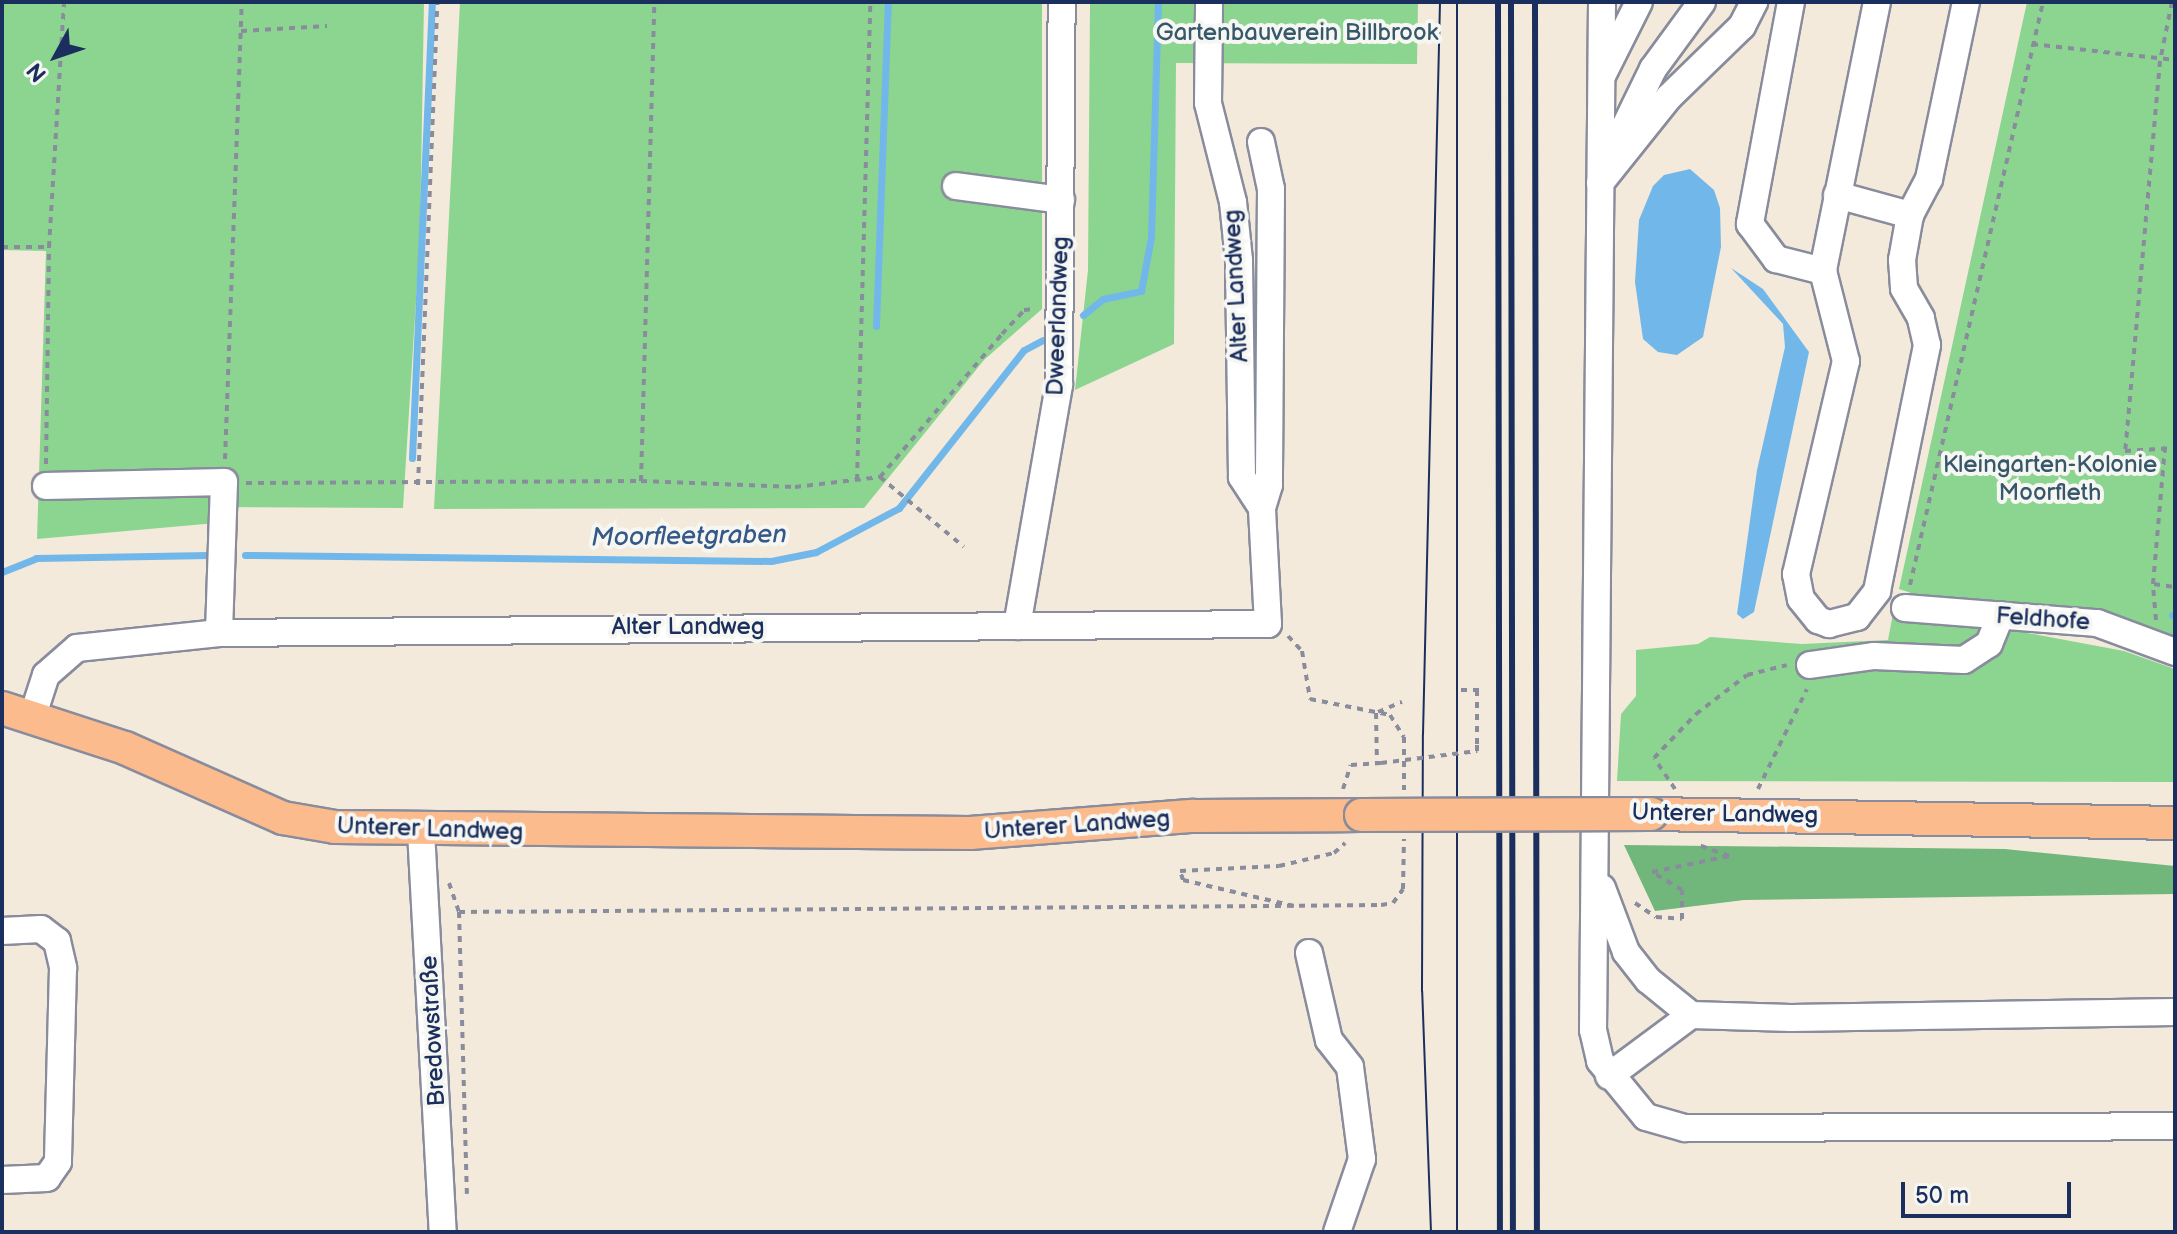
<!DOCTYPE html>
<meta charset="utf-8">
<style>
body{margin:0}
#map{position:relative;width:2177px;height:1234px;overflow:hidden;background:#f4eadb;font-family:"Balsamiq Sans",sans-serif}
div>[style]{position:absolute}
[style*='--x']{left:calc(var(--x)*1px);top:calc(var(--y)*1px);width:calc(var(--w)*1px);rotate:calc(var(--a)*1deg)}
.green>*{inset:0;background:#8cd590}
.forest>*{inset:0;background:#71b67a}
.water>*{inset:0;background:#72b7e9}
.stream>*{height:7px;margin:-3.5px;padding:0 3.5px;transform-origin:3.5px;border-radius:3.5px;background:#72b7e9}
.path>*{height:4px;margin-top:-2px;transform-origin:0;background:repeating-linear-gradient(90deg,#888c9c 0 6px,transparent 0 12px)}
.roads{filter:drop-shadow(2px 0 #888c9c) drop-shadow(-2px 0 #888c9c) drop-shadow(0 2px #888c9c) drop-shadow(0 -2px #888c9c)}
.minor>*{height:26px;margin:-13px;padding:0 13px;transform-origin:13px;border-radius:13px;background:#fff}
.major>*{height:32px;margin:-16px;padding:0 16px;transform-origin:16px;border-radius:16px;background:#fbbb8c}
.tram>*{height:2px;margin:-1px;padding:0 1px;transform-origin:1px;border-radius:1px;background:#1b2f5e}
.rail>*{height:6px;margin:-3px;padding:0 3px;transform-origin:3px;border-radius:3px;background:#1b2f5e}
.path-bridge>*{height:4px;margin-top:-2px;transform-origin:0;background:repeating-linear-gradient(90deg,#888c9c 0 6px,transparent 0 12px)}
.bridges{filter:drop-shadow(2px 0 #888c9c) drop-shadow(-2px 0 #888c9c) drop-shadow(0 2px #888c9c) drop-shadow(0 -2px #888c9c)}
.major-bridge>*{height:32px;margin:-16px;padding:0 16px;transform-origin:16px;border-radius:16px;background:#fbbb8c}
span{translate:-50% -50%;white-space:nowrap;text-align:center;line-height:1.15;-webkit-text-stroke:8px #f6f6f2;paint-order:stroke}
.park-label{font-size:24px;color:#37586a}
.street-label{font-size:24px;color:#1b2f5e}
.water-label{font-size:26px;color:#355888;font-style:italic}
.frame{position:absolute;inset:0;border:4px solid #1b2f5e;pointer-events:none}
.north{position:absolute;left:16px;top:16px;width:80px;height:80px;-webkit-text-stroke:6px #f6f6f2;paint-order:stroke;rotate:230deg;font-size:22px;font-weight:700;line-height:32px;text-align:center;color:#1b2f5e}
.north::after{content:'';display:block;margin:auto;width:28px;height:36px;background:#1b2f5e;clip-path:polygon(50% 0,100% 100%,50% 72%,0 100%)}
.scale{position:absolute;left:1901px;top:1182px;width:170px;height:36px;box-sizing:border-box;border:4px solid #1b2f5e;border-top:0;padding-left:10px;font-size:24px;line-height:28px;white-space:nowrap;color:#1b2f5e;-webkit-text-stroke:6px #f6f6f2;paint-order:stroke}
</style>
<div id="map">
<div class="green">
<i style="clip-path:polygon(2px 2px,424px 2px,420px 236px,403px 508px,217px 507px,216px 523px,37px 539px,46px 251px,2px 250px)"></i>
<i style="clip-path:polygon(460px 2px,1042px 2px,1042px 309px,984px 360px,864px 508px,434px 509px)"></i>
<i style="clip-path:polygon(1090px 2px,1418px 2px,1417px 64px,1176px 63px,1174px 344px,1075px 390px,1088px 270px)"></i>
<i style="clip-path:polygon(2027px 2px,2175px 2px,2175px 641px,2109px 613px,1938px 602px,1899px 589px)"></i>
<i style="clip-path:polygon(1894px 608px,2124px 651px,2175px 669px,2175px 782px,1617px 781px,1621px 714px,1636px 696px,1636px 650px,1698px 644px,1710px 637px,1802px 644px,1888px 640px)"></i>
</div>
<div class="forest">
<i style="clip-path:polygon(1624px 845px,2005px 849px,2175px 866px,2175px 894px,1744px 900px,1655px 911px)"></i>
</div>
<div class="water">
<i style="clip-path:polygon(1690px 169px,1714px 190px,1720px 208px,1721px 247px,1703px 337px,1677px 355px,1658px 352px,1643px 339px,1635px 282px,1639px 220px,1653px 186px,1664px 175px)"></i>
<i style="clip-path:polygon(1731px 268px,1763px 289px,1809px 352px,1754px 612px,1743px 619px,1737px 614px,1757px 470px,1785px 347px,1783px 324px)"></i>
</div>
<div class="stream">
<i style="--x:1083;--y:315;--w:26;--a:-39"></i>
<i style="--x:1103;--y:299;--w:39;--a:-12"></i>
<i style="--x:1141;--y:291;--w:55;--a:-79.5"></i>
<i style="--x:1151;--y:237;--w:235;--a:-88.3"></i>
<i style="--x:876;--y:326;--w:324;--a:-87.9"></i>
<i style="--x:412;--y:458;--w:456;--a:-87.5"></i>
<i style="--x:245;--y:555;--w:526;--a:0.65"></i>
<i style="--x:771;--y:561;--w:46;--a:-11.3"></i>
<i style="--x:816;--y:552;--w:94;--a:-27.9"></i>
<i style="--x:899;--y:508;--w:201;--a:-51.7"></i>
<i style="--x:1024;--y:350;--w:21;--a:-28"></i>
<i style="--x:2;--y:572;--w:37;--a:-22"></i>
<i style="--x:36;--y:558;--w:173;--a:-1"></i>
<i style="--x:2172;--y:615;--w:3;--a:-18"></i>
</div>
<div class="path">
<i style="--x:2172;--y:2;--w:60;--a:101.5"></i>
<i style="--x:2160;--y:61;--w:392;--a:95.1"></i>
<i style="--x:2125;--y:451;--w:50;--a:-3.4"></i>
<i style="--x:241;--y:31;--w:86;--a:-3.3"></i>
<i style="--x:2032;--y:44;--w:144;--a:6.4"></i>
<i style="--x:2;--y:247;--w:47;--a:0"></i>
<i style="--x:225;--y:459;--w:457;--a:-87.9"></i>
<i style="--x:46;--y:464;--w:217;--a:-89.2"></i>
<i style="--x:49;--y:247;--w:245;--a:-86.5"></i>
<i style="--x:880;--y:477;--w:109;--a:39.8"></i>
<i style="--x:857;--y:480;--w:478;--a:-88.4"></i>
<i style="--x:641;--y:481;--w:479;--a:-88.4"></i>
<i style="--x:246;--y:483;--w:395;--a:-0.3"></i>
<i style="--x:641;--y:481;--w:154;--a:2.2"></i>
<i style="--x:795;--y:487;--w:86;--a:-6.7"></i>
<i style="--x:880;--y:477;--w:188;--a:-49.5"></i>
<i style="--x:1002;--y:334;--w:33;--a:-47"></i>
<i style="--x:1024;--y:310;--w:11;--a:-5"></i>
<i style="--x:418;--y:485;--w:483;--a:-87.7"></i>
<i style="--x:2154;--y:584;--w:21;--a:8"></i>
<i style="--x:1910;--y:585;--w:598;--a:-77.15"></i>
<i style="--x:2156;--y:620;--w:36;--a:-95"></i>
<i style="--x:2153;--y:584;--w:138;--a:-85"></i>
<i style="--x:1288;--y:636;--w:21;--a:47"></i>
<i style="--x:1302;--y:651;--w:49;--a:80.5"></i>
<i style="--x:1310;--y:699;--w:82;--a:11.3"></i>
<i style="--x:1390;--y:715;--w:26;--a:58"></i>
<i style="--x:1404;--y:737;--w:53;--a:90"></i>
<i style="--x:1461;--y:690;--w:24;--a:0"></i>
<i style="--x:1477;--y:690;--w:54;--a:90"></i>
<i style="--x:1378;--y:712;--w:26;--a:-23"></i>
<i style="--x:1376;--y:713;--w:51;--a:88.9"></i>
<i style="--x:1343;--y:789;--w:25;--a:-72"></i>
<i style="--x:1351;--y:765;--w:30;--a:-4"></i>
<i style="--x:1675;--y:789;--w:37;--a:-124"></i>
<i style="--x:1654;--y:758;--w:61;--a:-46.3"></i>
<i style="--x:1696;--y:714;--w:64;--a:-37.4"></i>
<i style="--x:1747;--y:675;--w:41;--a:-14"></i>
<i style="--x:1758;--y:789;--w:111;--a:-63.9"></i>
<i style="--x:449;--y:883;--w:31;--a:71"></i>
<i style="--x:459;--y:912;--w:922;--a:-0.43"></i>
<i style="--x:1381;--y:905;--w:12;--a:-9"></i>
<i style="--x:1393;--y:903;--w:17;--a:-54"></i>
<i style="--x:1403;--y:889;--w:50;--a:-88.9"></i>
<i style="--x:1635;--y:903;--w:25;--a:34"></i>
<i style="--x:1656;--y:917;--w:26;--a:4"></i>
<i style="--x:1682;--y:919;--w:29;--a:-90"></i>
<i style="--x:1682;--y:890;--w:35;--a:-149"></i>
<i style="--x:1652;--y:872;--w:79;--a:-11.7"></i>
<i style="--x:1729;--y:856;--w:35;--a:-160"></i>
<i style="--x:1294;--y:906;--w:114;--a:-166.8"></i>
<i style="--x:1183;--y:880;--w:9;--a:-108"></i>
<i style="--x:1180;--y:871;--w:99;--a:-2.9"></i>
<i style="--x:1279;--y:866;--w:57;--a:-13.3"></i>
<i style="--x:1334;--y:853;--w:15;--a:-42"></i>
<i style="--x:459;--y:912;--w:282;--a:88.4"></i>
</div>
<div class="roads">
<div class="minor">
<i style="--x:1602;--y:2;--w:1028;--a:90.5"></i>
<i style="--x:1593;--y:1030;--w:32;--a:77"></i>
<i style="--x:1600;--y:1061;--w:72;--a:50.6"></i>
<i style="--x:1646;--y:1117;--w:41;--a:15.8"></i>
<i style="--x:1685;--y:1128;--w:490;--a:-0.2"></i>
<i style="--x:1791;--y:2;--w:226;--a:100.5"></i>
<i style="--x:1750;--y:224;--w:44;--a:53.4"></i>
<i style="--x:1776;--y:259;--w:49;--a:14.3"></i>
<i style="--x:1877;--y:2;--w:274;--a:101.4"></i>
<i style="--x:1823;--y:271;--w:93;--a:75.7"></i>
<i style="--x:1846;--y:361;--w:219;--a:103.2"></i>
<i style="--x:1796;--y:574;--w:25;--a:79"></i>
<i style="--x:1801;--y:599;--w:27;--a:51"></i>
<i style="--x:1818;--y:620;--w:12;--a:20"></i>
<i style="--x:1829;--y:624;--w:29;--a:-14"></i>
<i style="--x:1857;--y:617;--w:33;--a:-52"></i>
<i style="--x:1877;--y:591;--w:251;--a:-78.5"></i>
<i style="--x:1927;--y:345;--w:28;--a:-103"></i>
<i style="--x:1921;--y:318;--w:34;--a:-120"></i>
<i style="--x:1904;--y:288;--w:28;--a:-94"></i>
<i style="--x:1902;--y:260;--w:46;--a:-79.9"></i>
<i style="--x:1910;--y:215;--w:41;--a:-62.2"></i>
<i style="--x:1929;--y:179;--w:181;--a:-78.2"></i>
<i style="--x:1603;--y:74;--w:80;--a:-63.4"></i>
<i style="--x:1261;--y:142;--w:48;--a:78"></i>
<i style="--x:1271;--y:189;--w:296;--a:90.4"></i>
<i style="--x:1269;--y:485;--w:24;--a:107"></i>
<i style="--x:1615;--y:147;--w:87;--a:-64"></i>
<i style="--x:1653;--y:69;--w:83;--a:-53.8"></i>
<i style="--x:1600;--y:183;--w:110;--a:-51.3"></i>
<i style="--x:1669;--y:97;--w:102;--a:-44.2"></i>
<i style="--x:1742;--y:26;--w:27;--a:-63"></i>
<i style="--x:956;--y:186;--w:106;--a:7.6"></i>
<i style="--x:1837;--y:195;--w:76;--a:15.3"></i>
<i style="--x:46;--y:486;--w:178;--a:-1.3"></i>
<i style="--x:224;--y:482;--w:151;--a:91.9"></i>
<i style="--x:1905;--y:608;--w:193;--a:4.5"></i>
<i style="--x:2097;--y:623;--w:83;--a:20.4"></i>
<i style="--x:1017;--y:626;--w:245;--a:-80.1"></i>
<i style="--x:1059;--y:385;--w:383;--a:-89.6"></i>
<i style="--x:1810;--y:665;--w:65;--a:-8"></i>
<i style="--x:1874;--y:656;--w:90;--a:2.5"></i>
<i style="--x:1964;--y:660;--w:30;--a:-33"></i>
<i style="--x:1989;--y:644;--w:31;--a:-68"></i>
<i style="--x:33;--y:715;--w:42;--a:-72"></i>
<i style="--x:46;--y:675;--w:41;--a:-41.1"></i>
<i style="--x:77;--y:648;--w:143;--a:-6"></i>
<i style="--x:219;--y:633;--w:1049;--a:-0.49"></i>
<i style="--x:1268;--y:624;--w:116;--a:-93"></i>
<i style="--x:1262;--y:508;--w:37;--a:-123"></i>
<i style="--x:1242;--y:477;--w:217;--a:-90.8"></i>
<i style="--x:1239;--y:260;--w:58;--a:-95.9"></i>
<i style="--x:1233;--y:202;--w:102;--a:-104.2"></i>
<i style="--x:1208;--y:103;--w:101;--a:-89.4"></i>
<i style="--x:421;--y:831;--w:402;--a:86.9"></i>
<i style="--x:1602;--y:888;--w:68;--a:69.4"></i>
<i style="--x:1626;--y:952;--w:36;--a:52"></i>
<i style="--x:1648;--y:980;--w:55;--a:39.1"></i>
<i style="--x:1691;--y:1015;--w:100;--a:1.7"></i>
<i style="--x:1791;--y:1018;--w:384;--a:-0.9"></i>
<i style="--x:2;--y:931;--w:39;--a:-3"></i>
<i style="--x:41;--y:929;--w:20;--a:37"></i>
<i style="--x:57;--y:941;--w:28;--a:77"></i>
<i style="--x:63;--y:968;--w:194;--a:91.5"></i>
<i style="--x:58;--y:1162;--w:19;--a:125"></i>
<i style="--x:47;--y:1178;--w:45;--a:177.5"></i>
<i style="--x:1309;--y:953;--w:89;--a:77.1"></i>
<i style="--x:1329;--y:1040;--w:34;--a:52"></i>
<i style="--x:1350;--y:1067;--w:93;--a:82.6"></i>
<i style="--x:1362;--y:1159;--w:77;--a:108.9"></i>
<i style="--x:1609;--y:1076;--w:102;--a:-36.6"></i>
</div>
<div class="major">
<i style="--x:2;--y:708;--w:129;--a:18"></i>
<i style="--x:125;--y:748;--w:173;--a:23.9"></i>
<i style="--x:283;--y:818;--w:53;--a:9.8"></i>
<i style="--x:335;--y:827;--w:635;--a:0.54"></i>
<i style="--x:970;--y:833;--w:224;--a:-4.4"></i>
<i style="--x:1193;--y:816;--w:168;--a:-0.3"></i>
<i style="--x:1651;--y:814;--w:524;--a:0.98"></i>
</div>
</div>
<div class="tram">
<i style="--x:1457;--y:2;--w:1230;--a:90"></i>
<i style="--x:1431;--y:1232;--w:241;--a:-92.1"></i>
<i style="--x:1422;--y:991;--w:257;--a:-89.8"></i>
<i style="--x:1423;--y:734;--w:732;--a:-88.67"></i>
</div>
<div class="rail">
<i style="--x:1498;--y:2;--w:1230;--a:89.91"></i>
<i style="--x:1511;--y:2;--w:1230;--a:89.91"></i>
<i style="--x:1535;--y:2;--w:1230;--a:89.91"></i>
</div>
<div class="path-bridge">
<i style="--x:1381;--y:763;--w:97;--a:-7.1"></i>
<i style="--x:1477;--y:751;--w:7;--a:-90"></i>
</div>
<div class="bridges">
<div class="major-bridge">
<i style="--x:1361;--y:815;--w:290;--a:-0.2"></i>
</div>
</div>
<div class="park-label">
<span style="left:1297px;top:33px">Gartenbauverein Billbrook</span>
<span style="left:2050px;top:479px">Kleingarten-Kolonie<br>Moorfleth</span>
</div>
<div class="street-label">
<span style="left:1236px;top:286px;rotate:-93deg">Alter Landweg</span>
<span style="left:1058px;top:316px;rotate:-88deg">Dweerlandweg</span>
<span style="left:2043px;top:619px;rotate:4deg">Feldhofe</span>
<span style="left:688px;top:627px">Alter Landweg</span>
<span style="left:1725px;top:814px;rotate:1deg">Unterer Landweg</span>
<span style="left:1077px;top:825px;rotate:-4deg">Unterer Landweg</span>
<span style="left:430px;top:829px;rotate:2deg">Unterer Landweg</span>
<span style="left:433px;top:1031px;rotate:-93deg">Bredowstraße</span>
</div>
<div class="water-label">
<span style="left:689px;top:537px;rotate:-1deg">Moorfleetgraben</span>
</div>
<div class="frame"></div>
<div class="north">N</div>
<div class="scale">50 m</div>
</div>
